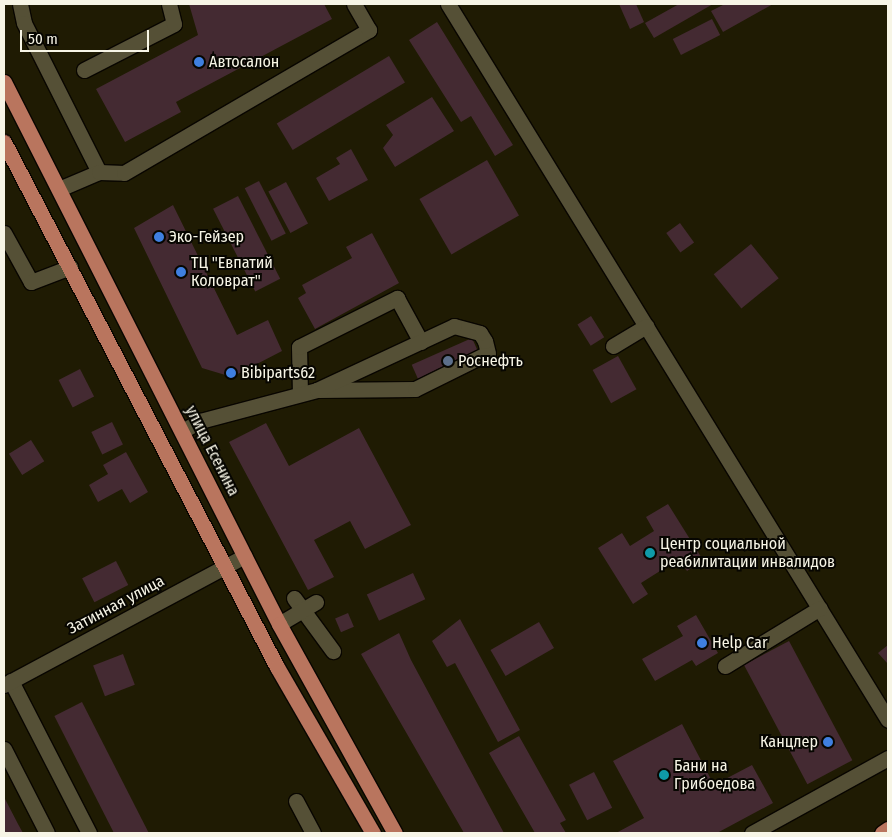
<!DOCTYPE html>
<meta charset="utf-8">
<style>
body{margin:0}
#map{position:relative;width:892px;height:837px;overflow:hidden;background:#1f1b03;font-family:"Fira Sans Condensed",sans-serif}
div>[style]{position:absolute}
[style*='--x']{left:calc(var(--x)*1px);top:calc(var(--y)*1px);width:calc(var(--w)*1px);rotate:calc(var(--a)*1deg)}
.building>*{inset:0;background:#442a32;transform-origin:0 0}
.roads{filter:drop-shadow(1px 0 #090600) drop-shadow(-1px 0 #090600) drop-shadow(0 1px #090600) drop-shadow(0 -1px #090600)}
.minor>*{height:15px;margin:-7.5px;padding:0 7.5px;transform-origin:7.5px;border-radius:7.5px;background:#555036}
.major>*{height:15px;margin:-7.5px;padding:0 7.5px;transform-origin:7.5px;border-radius:7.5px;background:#b9755e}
.dots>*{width:14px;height:14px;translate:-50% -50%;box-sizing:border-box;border:2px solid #070601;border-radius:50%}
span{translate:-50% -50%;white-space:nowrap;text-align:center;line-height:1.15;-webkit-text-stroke:4px #070601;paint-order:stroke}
.poi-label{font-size:16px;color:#f7f5e6}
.left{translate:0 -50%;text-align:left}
.right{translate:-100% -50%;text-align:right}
.street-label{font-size:16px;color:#f7f5e6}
.frame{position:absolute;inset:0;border:5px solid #f7f5e6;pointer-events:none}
.scale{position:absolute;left:20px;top:30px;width:129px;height:22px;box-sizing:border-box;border:2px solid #f7f5e6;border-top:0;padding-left:6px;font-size:15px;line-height:18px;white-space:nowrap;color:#f7f5e6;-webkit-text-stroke:4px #070601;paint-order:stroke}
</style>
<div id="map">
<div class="building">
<i style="clip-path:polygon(189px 4px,324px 4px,332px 19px,176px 102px,181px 112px,125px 142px,96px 89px,198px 35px)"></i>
<i style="clip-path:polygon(619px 4px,636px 4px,644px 22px,630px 29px)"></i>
<i style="clip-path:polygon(679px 4px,713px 4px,654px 38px,645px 23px)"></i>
<i style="clip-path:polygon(725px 4px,773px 4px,723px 32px,711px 11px)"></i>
<i style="left:712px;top:19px;width:18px;height:44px;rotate:63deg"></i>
<i style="clip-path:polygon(437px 22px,513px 145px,495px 156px,471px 116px,461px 122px,409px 40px)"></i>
<i style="left:389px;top:56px;width:31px;height:131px;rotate:59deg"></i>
<i style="clip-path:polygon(432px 97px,454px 131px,395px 167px,383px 148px,393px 135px,386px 125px)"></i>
<i style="clip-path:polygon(351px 149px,368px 180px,329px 201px,316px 178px,340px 164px,336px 158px)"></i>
<i style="left:487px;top:160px;width:64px;height:78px;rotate:60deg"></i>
<i style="left:259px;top:181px;width:59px;height:16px;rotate:63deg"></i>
<i style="left:286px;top:182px;width:47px;height:20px;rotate:62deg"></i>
<i style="left:238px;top:196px;width:93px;height:28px;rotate:63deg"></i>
<i style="clip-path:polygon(173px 205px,237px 335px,268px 320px,282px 351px,232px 377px,202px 368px,134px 228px)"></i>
<i style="left:680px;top:223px;width:24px;height:17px;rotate:54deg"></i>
<i style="clip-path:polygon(372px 233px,399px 283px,315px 329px,298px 298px,306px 293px,302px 285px,352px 258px,346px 247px)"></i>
<i style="left:751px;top:244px;width:44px;height:48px;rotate:51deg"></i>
<i style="left:591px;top:316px;width:25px;height:16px;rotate:58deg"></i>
<i style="left:472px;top:338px;width:24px;height:66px;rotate:66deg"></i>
<i style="left:618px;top:356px;width:38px;height:29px;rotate:61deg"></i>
<i style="left:80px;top:369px;width:31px;height:24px;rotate:63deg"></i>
<i style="left:112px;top:422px;width:25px;height:23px;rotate:64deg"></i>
<i style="clip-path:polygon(266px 423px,289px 466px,359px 428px,411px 525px,365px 549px,350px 521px,314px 540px,334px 577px,308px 590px,229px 442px)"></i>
<i style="left:31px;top:440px;width:25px;height:26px;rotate:58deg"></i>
<i style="clip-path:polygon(126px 452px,148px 492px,130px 503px,122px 489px,98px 502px,89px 485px,108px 474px,103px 465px)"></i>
<i style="clip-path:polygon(668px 504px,703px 560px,687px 571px,679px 559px,641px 583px,648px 594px,633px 604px,598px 548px,622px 533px,630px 546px,654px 531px,646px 517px)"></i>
<i style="left:116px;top:561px;width:27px;height:38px;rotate:63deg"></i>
<i style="left:413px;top:573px;width:29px;height:51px;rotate:65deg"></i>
<i style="left:348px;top:613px;width:15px;height:14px;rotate:67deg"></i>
<i style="clip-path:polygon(696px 615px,718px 653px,696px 666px,692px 660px,655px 681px,642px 659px,683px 636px,677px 626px)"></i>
<i style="clip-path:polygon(460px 619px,520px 730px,498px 742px,455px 663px,447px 667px,432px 641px)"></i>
<i style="left:539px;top:622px;width:30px;height:56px;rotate:60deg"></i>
<i style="clip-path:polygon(399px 633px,411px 660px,504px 833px,464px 833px,361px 654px)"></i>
<i style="left:789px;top:641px;width:135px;height:51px;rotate:62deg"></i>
<i style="clip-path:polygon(888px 645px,888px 664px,878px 653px)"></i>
<i style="left:123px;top:654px;width:33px;height:32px;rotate:69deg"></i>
<i style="left:82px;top:702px;width:148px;height:31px;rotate:63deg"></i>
<i style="clip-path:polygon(682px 724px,714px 785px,752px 765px,773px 803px,717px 833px,616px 833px,644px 818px,613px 761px)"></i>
<i style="clip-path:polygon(519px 736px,566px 820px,560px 823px,566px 833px,535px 833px,489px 753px)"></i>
<i style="left:594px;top:772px;width:40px;height:28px;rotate:63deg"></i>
<i style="clip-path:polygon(4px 797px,18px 824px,23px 833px,4px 833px)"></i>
</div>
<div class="roads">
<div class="minor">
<i style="--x:20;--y:4;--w:19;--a:78"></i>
<i style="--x:24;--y:23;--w:167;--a:63.3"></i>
<i style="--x:448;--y:4;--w:840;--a:58.43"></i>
<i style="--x:84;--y:70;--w:101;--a:-27.1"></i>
<i style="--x:174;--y:24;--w:21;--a:-104"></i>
<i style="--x:59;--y:189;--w:43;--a:-23"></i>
<i style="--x:99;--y:172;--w:25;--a:2"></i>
<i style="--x:124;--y:173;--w:284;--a:-30.3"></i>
<i style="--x:369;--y:30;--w:30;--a:-120"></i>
<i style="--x:4;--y:233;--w:56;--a:61.1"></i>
<i style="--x:31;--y:282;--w:42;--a:-21"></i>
<i style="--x:613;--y:346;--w:39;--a:-31"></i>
<i style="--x:300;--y:394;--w:47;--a:-91.2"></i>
<i style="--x:299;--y:347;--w:110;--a:-26.6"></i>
<i style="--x:397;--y:298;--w:50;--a:61.4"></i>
<i style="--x:182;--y:431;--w:21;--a:-29"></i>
<i style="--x:200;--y:421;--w:121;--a:-14.8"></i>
<i style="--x:317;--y:390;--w:98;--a:-0.6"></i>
<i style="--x:415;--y:389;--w:81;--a:-26.3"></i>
<i style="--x:488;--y:353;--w:12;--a:-104"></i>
<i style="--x:485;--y:341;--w:9;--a:-122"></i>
<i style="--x:480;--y:333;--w:27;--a:-165"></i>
<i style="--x:454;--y:326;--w:151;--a:155"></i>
<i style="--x:294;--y:598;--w:66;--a:53.7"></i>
<i style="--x:279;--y:624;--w:43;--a:-30.7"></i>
<i style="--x:725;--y:666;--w:111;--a:-31.4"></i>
<i style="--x:11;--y:681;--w:171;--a:62.8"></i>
<i style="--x:4;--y:685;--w:273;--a:-28.2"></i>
<i style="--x:4;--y:749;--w:94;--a:62.9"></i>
<i style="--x:296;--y:801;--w:36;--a:62"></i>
<i style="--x:752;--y:833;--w:155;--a:-28.9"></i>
</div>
<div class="major">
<i style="--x:4;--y:82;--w:608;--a:63.1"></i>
<i style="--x:279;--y:624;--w:239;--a:61"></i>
<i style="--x:4;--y:142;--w:592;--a:62.53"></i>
<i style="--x:277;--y:667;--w:192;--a:60"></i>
<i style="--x:882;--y:833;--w:7;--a:-34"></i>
</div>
</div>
<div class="dots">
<i style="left:199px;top:62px;background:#3f7fe0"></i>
<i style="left:159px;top:237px;background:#3f7fe0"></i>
<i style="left:181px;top:272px;background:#3f7fe0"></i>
<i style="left:448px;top:361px;background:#5c6f8a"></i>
<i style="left:231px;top:373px;background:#3f7fe0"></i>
<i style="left:650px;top:553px;background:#0f9aa8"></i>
<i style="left:702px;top:643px;background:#3f7fe0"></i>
<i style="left:828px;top:742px;background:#3f7fe0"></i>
<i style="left:664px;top:775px;background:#0f9aa8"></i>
</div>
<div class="poi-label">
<span class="left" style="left:209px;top:62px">Автосалон</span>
<span class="left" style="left:169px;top:237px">Эко-Гейзер</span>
<span class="left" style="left:191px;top:272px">ТЦ "Евпатий<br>Коловрат"</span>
<span class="left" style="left:458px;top:361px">Роснефть</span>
<span class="left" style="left:241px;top:373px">Bibiparts62</span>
<span class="left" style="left:660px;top:553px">Центр социальной<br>реабилитации инвалидов</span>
<span class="left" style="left:712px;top:643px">Help Car</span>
<span class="right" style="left:818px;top:742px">Канцлер</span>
<span class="left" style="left:674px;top:775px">Бани на<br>Грибоедова</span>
</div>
<div class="street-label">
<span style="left:212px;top:451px;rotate:63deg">улица Есенина</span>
<span style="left:116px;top:605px;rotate:-28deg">Затинная улица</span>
</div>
<div class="frame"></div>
<div class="scale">50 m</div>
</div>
